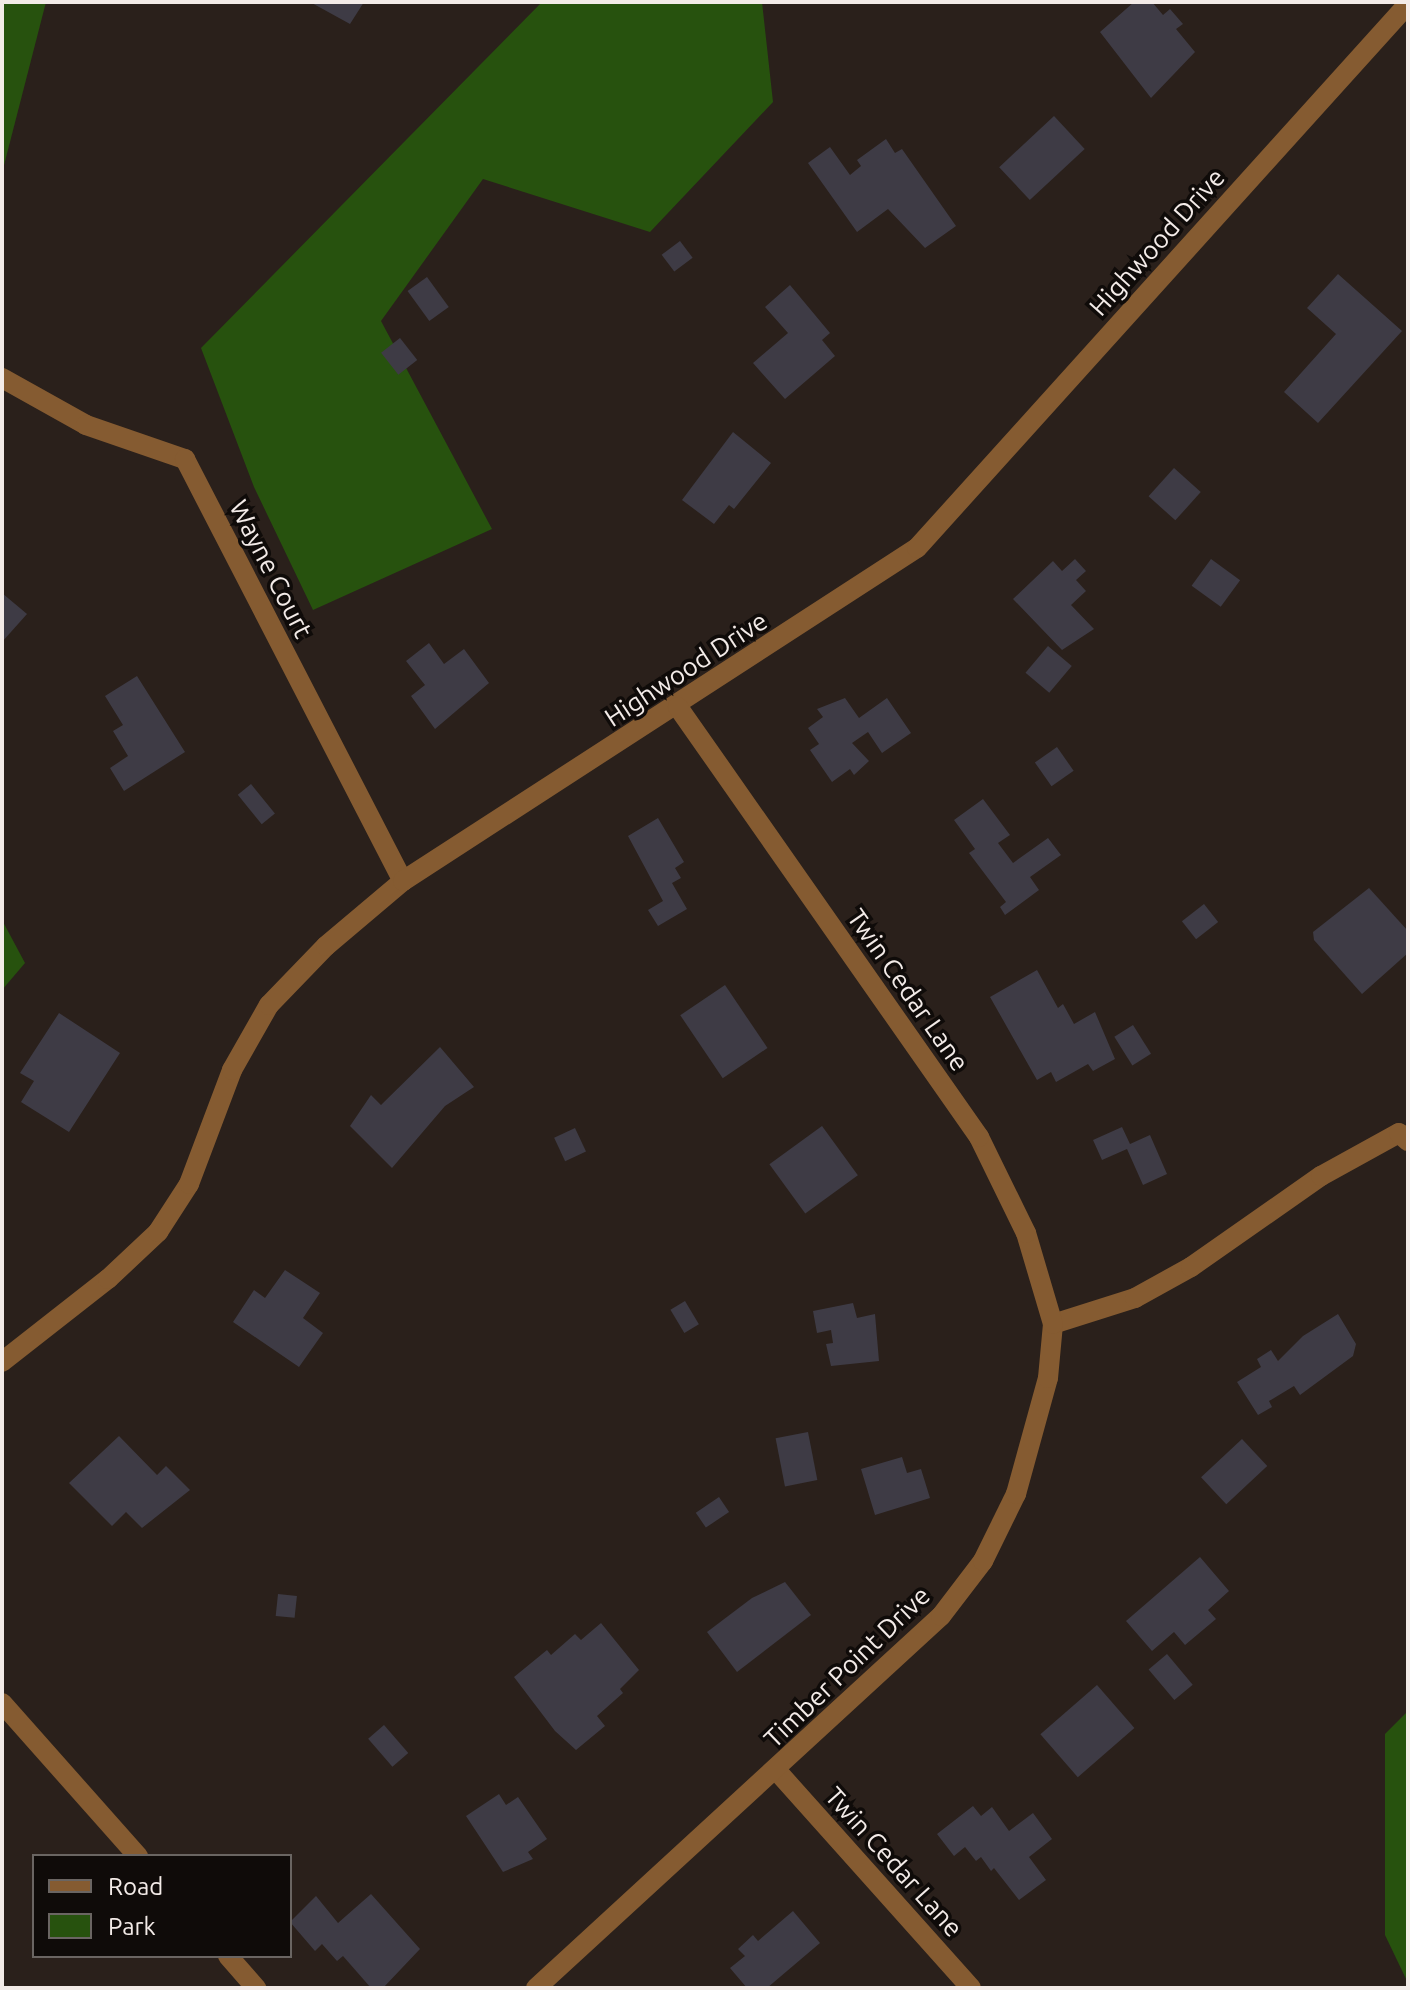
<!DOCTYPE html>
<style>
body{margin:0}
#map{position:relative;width:1410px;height:1990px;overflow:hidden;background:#2a201b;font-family:Ubuntu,sans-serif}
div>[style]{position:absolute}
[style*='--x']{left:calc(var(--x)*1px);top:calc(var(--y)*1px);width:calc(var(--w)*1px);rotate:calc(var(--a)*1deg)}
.green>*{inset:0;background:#27520e}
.building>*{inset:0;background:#3e3b45;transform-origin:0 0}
.street>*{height:20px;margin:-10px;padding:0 10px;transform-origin:10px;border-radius:10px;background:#855b31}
span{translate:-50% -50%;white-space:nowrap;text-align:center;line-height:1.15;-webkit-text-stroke:7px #0f0b09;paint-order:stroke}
.street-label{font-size:26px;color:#f3ebe8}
.frame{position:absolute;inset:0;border:4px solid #f3ebe8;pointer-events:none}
.legend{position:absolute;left:32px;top:1854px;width:260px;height:104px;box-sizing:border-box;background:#0f0b09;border:2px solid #6a6562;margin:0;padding:10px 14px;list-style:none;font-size:24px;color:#f3ebe8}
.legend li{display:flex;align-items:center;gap:16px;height:40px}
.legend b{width:40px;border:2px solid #6a6562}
</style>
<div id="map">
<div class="green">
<i style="clip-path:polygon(2px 2px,46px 2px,2px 173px)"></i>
<i style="clip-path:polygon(542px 2px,762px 2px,773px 102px,650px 232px,483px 179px,381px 321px,492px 529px,313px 610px,254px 487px,201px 348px)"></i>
<i style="clip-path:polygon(2px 920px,25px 963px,2px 990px)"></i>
<i style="clip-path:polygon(1408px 1711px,1408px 1983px,1385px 1935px,1385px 1734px)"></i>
</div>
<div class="building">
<i style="clip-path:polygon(310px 2px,364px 2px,350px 24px)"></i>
<i style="clip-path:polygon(1134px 2px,1152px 2px,1163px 15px,1170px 9px,1183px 24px,1176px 29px,1195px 52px,1151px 98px,1100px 32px)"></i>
<i style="left:1054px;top:116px;width:45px;height:75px;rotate:47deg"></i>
<i style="clip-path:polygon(886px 139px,895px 153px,902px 149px,956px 226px,925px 248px,888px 209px,857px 232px,808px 163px,830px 147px,850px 175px,861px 166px,857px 160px)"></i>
<i style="left:680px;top:241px;width:21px;height:23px;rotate:53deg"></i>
<i style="clip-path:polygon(1338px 274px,1402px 331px,1318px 423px,1284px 392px,1336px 334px,1307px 308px)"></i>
<i style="left:427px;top:277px;width:37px;height:24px;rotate:54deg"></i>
<i style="clip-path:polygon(790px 285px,830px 333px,822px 340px,835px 356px,785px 399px,753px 363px,788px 333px,765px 307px)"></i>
<i style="left:400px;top:338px;width:28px;height:24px;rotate:52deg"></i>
<i style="clip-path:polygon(733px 432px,771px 463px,734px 509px,729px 505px,714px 524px,682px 500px)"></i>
<i style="left:1174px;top:468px;width:36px;height:38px;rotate:42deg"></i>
<i style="clip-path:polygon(1075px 559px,1086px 571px,1076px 580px,1086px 591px,1071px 605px,1094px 629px,1062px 650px,1013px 599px,1053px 561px,1062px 571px)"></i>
<i style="left:1211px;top:559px;width:36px;height:33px;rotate:36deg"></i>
<i style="clip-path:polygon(2px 593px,27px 614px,2px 642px)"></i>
<i style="clip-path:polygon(429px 643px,444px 664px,464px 649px,489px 683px,435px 729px,411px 696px,425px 685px,406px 661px)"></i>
<i style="left:1048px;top:646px;width:31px;height:35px;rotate:40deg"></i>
<i style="clip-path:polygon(137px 676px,185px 752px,124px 791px,110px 768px,128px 756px,113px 731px,123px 725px,105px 696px)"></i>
<i style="clip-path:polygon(845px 698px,859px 718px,887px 698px,911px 733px,882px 753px,868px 732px,852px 743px,869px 761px,854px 775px,850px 769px,832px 782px,810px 750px,819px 744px,808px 728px,823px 717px,817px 709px)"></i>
<i style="left:1057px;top:747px;width:29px;height:27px;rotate:55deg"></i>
<i style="left:251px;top:784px;width:38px;height:17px;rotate:51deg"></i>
<i style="clip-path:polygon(983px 799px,1010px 835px,998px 843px,1013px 863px,1048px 838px,1061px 855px,1030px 877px,1039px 890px,1005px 915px,1000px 907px,1006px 902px,969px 853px,975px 849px,954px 820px)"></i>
<i style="clip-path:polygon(658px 818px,684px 862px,675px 868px,681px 878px,672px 883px,687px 909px,658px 926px,648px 910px,663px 901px,628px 836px)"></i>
<i style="clip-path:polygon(1369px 888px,1408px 931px,1408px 953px,1362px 994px,1314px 940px,1313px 932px)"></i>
<i style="left:1204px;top:904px;width:23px;height:28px;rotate:52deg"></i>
<i style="clip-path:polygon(1037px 970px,1058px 1008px,1063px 1004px,1074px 1024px,1095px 1012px,1115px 1059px,1093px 1071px,1088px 1064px,1056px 1082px,1051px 1072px,1037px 1080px,990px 997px)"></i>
<i style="left:725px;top:985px;width:76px;height:54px;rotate:56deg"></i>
<i style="clip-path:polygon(59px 1013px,120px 1053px,69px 1132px,21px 1102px,34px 1081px,20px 1073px)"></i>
<i style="left:1133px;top:1025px;width:34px;height:22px;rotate:58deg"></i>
<i style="clip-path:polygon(440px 1047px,474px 1087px,445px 1106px,392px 1168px,350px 1126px,371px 1095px,381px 1105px)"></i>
<i style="left:822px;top:1126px;width:61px;height:65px;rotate:54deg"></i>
<i style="clip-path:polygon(1122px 1127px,1130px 1144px,1150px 1135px,1167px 1174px,1143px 1185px,1127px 1149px,1102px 1160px,1093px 1140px)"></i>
<i style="left:575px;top:1128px;width:26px;height:23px;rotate:65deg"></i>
<i style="clip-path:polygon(285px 1270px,320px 1293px,303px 1318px,323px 1333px,299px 1367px,233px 1322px,254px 1290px,265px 1298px)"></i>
<i style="left:685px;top:1301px;width:27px;height:17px;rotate:59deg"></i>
<i style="clip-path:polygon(853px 1303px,857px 1318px,875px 1314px,879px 1361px,831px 1366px,826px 1344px,833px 1343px,831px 1330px,817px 1333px,813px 1311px)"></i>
<i style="clip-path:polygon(1338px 1314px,1356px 1344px,1353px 1356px,1300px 1395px,1294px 1386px,1269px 1401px,1272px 1407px,1258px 1415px,1237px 1382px,1261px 1367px,1257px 1359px,1271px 1350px,1278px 1361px,1303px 1336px)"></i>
<i style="left:808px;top:1432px;width:49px;height:33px;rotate:79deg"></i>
<i style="clip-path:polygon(119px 1436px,157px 1475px,166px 1466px,190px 1490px,142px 1528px,126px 1512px,112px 1526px,69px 1483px)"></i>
<i style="left:1242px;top:1439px;width:37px;height:56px;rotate:47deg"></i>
<i style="clip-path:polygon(902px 1457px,907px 1473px,921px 1469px,930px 1498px,875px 1515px,861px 1469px)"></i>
<i style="left:719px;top:1497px;width:18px;height:28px;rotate:56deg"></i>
<i style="clip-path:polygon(1200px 1557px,1229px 1591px,1208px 1610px,1216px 1619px,1185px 1645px,1174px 1632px,1152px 1651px,1126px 1621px)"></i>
<i style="clip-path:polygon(785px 1582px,811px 1615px,737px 1672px,707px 1632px,752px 1598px)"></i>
<i style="left:278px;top:1594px;width:19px;height:22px;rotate:6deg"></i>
<i style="clip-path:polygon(601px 1623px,639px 1670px,620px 1689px,623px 1693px,597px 1716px,605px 1726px,576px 1750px,555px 1731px,514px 1677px,547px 1650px,551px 1655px,575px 1634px,581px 1640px)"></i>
<i style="left:1167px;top:1654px;width:40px;height:24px;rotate:50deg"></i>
<i style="left:1097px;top:1685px;width:57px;height:75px;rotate:49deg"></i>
<i style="left:384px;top:1725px;width:37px;height:21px;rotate:49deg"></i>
<i style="clip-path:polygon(499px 1794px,506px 1805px,518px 1797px,547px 1839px,528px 1852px,533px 1859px,503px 1872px,466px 1816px)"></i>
<i style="clip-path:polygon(973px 1806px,981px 1816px,992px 1807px,1009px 1831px,1033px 1813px,1052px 1839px,1029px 1857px,1046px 1880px,1019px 1900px,994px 1868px,991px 1871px,981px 1857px,976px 1861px,965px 1847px,954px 1856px,937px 1834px)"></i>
<i style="clip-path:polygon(371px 1894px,420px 1949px,383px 1988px,371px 1988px,343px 1956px,337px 1961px,322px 1944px,315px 1951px,290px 1922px,316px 1896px,338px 1923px)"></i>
<i style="clip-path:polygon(793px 1911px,820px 1943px,767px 1988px,747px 1988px,730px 1968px,745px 1956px,738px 1949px,753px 1935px,758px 1941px)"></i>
</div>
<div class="street">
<i style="--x:2;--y:378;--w:96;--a:29.2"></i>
<i style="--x:86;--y:425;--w:105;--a:19"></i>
<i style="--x:185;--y:459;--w:475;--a:62.7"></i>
<i style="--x:1053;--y:1324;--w:86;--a:-17.6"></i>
<i style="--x:1135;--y:1298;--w:64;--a:-29"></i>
<i style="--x:1191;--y:1267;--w:159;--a:-35"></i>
<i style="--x:1321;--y:1176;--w:89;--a:-28.9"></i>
<i style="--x:1399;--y:1133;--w:12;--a:42"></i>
<i style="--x:2;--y:1362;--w:135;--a:-38.1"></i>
<i style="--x:108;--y:1279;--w:69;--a:-43.2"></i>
<i style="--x:158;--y:1232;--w:57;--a:-57.1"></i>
<i style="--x:189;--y:1184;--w:122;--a:-69.3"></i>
<i style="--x:232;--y:1070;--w:75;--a:-60.4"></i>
<i style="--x:269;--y:1005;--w:82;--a:-46"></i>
<i style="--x:326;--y:946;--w:101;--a:-40.2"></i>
<i style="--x:403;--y:881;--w:612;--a:-32.94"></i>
<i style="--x:917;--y:548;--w:733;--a:-47.93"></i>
<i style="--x:2;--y:1703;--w:205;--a:48.4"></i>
<i style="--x:777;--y:1771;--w:291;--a:48.2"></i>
<i style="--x:228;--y:1956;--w:43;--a:48.8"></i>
<i style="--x:536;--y:1988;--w:550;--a:-42.57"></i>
<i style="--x:941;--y:1616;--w:69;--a:-52.6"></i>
<i style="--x:983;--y:1561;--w:75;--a:-63.8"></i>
<i style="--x:1016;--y:1494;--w:120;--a:-74.6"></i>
<i style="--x:1048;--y:1378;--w:54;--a:-84.7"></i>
<i style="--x:1053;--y:1324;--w:95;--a:-106.5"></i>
<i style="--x:1026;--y:1233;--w:107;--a:-116.1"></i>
<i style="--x:979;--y:1137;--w:525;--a:-124.99"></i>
</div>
<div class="street-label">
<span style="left:1157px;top:242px;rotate:-48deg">Highwood Drive</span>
<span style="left:271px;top:569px;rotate:63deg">Wayne Court</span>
<span style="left:686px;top:669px;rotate:-33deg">Highwood Drive</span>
<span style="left:908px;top:990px;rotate:55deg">Twin Cedar Lane</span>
<span style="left:847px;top:1667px;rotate:-44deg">Timber Point Drive</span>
<span style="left:894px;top:1862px;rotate:48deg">Twin Cedar Lane</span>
</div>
<div class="frame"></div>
<ul class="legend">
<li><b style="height:10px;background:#855b31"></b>Road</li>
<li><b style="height:22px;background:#27520e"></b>Park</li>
</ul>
</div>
